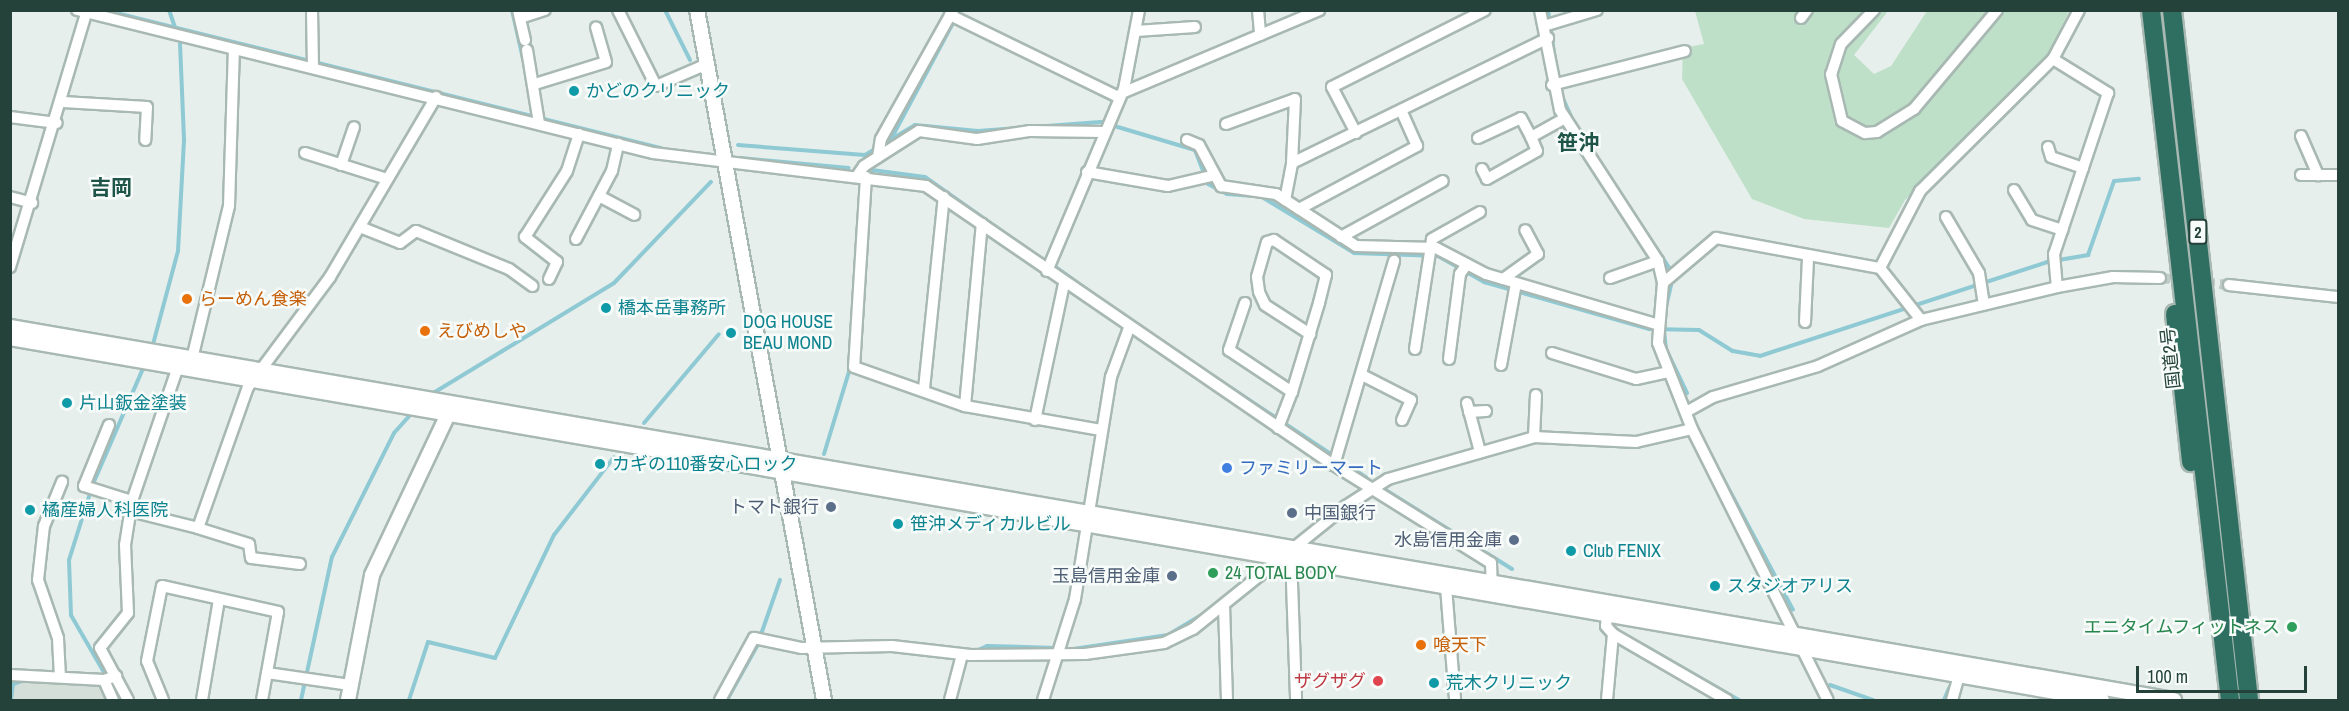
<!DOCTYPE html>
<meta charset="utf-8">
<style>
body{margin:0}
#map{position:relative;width:2349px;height:711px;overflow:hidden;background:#e6efeb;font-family:"Archivo Narrow","Noto Sans JP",sans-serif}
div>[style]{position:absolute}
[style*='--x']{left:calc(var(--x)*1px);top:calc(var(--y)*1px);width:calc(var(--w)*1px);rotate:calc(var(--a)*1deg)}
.built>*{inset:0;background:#d4dfda}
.green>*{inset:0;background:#bfe0c8}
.stream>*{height:4px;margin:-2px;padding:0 2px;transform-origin:2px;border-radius:2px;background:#8ec9d4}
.street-tunnel>*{height:10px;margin-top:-5px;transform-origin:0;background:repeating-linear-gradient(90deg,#bfccc8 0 10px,transparent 0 15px)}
.roads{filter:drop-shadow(2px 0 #a8b8b2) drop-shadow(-2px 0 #a8b8b2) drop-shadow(0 2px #a8b8b2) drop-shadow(0 -2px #a8b8b2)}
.street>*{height:10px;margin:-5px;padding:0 5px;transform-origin:5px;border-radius:5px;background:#fff}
.secondary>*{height:14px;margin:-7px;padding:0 7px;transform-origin:7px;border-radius:7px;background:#fff}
.highway>*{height:18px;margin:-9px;padding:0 9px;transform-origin:9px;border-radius:9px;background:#2f6f62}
.dots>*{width:16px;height:16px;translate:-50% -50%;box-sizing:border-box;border:3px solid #f7fbf9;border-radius:50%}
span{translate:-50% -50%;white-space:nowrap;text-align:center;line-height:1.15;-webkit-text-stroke:5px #f7fbf9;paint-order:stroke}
.shield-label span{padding:2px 4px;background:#f7fbf9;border:2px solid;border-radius:4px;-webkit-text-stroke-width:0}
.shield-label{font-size:16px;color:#24423a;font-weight:700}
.culture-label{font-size:18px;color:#0d838f}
.left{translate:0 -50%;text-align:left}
.food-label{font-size:18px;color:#c56008}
.street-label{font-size:18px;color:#24423a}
.shop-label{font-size:18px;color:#366cbe}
.service-label{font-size:18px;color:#4e5e75}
.right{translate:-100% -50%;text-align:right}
.leisure-label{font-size:18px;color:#27864d}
.health-label{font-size:18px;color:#be3a42}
.quarter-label{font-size:21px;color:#1f5548;font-weight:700}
.frame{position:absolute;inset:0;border:12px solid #24423a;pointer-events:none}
.scale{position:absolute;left:2136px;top:666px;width:171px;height:27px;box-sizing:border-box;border:3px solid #24423a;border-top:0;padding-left:8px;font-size:18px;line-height:21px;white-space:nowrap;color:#24423a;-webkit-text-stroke:4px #f7fbf9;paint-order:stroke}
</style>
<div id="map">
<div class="built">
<i style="clip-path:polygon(14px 679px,16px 683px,102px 682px,111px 700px,11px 700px)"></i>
</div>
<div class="green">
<i style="clip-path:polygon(1695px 11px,1888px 11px,1854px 55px,1874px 74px,1891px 66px,1927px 11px,2069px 11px,2046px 59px,1905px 200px,1889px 228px,1804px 219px,1752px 199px,1682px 79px,1683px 48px,1704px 44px)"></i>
</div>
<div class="stream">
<i style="--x:104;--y:10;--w:574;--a:13.92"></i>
<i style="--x:169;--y:10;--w:18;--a:71"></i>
<i style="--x:512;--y:10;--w:50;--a:77.3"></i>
<i style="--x:665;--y:10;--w:56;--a:63.4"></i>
<i style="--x:1548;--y:10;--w:58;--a:82"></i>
<i style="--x:1561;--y:94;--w:30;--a:66"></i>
<i style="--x:890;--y:141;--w:149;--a:-61.9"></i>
<i style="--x:738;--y:145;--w:127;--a:4.5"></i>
<i style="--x:865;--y:155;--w:58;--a:-31"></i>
<i style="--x:915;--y:125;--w:63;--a:5.4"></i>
<i style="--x:978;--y:131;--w:123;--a:-4.2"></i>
<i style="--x:1101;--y:122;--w:98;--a:16.6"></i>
<i style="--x:1195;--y:150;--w:36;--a:69"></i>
<i style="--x:1208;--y:184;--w:21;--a:28"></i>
<i style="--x:1227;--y:194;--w:27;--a:4"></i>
<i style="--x:740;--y:158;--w:109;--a:5.2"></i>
<i style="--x:872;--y:170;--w:53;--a:7.5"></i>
<i style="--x:925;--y:177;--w:139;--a:35.1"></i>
<i style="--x:1619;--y:192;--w:96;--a:56.5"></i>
<i style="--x:1262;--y:197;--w:108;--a:31.3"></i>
<i style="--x:1354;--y:253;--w:84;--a:2"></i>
<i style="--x:1438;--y:256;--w:53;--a:29.5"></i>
<i style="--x:1484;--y:282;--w:172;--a:15.9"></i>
<i style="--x:1649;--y:329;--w:50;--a:1.1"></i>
<i style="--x:1699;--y:330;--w:40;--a:32"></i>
<i style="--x:1733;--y:351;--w:27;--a:10"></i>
<i style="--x:1760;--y:356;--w:302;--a:-18.1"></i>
<i style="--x:2047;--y:262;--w:42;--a:-9.7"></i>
<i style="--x:2088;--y:255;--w:78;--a:-70.6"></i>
<i style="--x:2114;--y:181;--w:25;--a:-5"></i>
<i style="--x:1053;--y:265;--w:62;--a:35.8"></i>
<i style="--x:1665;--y:311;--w:27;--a:-77"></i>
<i style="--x:1664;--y:330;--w:19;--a:84"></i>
<i style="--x:1666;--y:349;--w:49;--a:64.5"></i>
<i style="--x:152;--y:348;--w:100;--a:-75"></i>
<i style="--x:178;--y:251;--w:112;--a:-86.9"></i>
<i style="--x:184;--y:139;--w:95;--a:-92.4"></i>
<i style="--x:1213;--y:376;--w:185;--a:33.5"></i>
<i style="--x:430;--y:395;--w:215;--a:-31.3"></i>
<i style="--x:614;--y:283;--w:140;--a:-46.2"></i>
<i style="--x:644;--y:423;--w:116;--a:-49.9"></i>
<i style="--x:1699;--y:433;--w:200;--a:62"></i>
<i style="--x:824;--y:454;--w:93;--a:-73.1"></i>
<i style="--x:1384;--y:489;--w:151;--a:32"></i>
<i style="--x:1227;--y:595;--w:35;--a:-40"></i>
<i style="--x:917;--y:644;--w:27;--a:8"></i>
<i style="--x:1643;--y:645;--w:111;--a:29.8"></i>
<i style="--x:1073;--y:649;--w:96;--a:-8.4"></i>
<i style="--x:1168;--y:635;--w:37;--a:-31"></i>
<i style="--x:976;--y:651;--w:12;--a:-24"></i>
<i style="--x:987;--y:646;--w:70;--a:1.6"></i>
<i style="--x:1830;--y:685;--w:46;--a:19.2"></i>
<i style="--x:11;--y:700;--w:16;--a:-83"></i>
<i style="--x:13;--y:684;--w:9;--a:-18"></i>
<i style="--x:120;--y:700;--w:98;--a:-120"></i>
<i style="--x:71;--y:615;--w:55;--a:-92.1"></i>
<i style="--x:69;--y:560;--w:80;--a:-72.5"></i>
<i style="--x:93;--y:484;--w:129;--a:-66.6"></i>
<i style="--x:301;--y:700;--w:146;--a:-77.8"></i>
<i style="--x:332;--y:557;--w:139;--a:-63.4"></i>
<i style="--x:394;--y:433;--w:30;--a:-48"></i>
<i style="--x:409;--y:700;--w:61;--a:-71.9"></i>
<i style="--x:428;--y:642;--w:69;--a:13.4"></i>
<i style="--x:495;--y:658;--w:136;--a:-64.4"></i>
<i style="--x:554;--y:535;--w:98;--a:-52.4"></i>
<i style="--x:727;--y:700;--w:62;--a:-60.9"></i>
<i style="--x:757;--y:646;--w:70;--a:-70.8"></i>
<i style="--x:1944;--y:700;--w:13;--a:-67"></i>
</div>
<div class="street-tunnel">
<i style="--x:2160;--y:278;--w:69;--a:5.8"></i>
</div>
<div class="roads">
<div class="street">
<i style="--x:77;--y:10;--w:593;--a:13.94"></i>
<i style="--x:653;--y:153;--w:275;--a:6.9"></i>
<i style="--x:926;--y:186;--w:494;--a:34.4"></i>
<i style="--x:1334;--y:465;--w:185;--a:32"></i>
<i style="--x:1491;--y:563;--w:26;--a:88"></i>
<i style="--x:312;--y:10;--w:58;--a:89"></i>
<i style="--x:518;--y:10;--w:31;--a:77"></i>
<i style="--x:618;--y:10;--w:85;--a:63.4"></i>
<i style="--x:656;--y:86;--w:56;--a:-23.3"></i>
<i style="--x:1258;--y:10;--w:25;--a:85"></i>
<i style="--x:1540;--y:10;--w:102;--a:78.7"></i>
<i style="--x:1560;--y:110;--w:180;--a:57"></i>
<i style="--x:1658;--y:261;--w:23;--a:77"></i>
<i style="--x:1663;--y:283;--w:60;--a:94.8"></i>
<i style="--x:1658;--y:343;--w:92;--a:68.4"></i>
<i style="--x:1692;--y:429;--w:303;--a:63.4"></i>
<i style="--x:1874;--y:10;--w:47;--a:134.1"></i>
<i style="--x:1841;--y:44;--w:32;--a:108"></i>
<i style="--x:1831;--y:74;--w:48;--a:76.8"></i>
<i style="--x:1842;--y:121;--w:26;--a:28"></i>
<i style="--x:1865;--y:133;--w:12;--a:-5"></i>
<i style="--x:1877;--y:132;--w:44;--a:-31.9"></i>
<i style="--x:1914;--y:109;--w:129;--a:-50"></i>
<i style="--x:950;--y:15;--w:189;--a:26"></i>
<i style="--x:520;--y:18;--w:26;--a:-18"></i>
<i style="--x:1801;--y:18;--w:10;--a:-53"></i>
<i style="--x:1547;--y:25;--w:52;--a:-16.7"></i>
<i style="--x:1136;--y:31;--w:59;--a:-3.9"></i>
<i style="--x:527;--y:50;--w:74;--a:80.7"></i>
<i style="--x:2053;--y:59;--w:65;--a:31.7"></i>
<i style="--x:2108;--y:93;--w:170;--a:108.5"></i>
<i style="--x:2054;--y:254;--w:33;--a:85"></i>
<i style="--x:535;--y:84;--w:74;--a:-17.2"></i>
<i style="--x:606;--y:62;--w:36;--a:-106"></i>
<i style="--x:1552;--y:85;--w:137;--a:-14.3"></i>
<i style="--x:1122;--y:93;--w:214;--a:-22.8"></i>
<i style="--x:63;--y:102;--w:84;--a:3.4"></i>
<i style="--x:147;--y:107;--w:33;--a:93"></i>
<i style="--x:10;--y:117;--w:47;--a:7.3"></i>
<i style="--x:1226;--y:124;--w:73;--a:-19.9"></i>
<i style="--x:1295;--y:99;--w:64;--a:92.7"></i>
<i style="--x:1356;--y:133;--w:52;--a:-117.6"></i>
<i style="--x:1332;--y:87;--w:171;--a:-26.7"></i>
<i style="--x:2301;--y:136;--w:43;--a:66.4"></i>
<i style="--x:1478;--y:138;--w:47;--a:-24.9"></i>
<i style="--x:1521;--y:118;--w:21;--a:62"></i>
<i style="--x:1531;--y:137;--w:39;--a:-29"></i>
<i style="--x:1187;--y:140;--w:13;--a:23"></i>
<i style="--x:1199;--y:145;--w:47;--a:61.8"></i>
<i style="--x:1221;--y:186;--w:56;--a:8.3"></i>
<i style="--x:1276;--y:194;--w:95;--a:33"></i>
<i style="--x:1356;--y:246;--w:80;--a:1.4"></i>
<i style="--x:1436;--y:248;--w:56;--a:27.5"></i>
<i style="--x:1486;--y:274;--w:177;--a:16.4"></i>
<i style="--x:2048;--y:147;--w:10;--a:73"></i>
<i style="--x:2051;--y:157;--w:34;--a:19"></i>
<i style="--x:305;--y:153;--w:86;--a:17.6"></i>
<i style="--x:878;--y:157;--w:18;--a:-81"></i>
<i style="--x:881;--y:139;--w:148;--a:-60.8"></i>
<i style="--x:341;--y:165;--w:40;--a:-71.1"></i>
<i style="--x:1482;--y:169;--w:11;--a:63"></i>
<i style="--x:1487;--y:179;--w:57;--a:-29.2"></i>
<i style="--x:1537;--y:151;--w:15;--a:-113"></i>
<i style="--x:1087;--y:172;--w:82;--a:9.8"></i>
<i style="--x:1168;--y:186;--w:44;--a:-13.1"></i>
<i style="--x:2301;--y:175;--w:37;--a:0"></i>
<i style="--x:857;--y:176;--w:12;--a:-55"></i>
<i style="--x:864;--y:166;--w:65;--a:-32.5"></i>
<i style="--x:919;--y:131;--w:59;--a:7.9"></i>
<i style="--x:977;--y:139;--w:54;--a:-8.6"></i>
<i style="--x:1030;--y:131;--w:75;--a:0.8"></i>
<i style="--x:866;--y:177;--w:190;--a:93.6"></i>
<i style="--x:854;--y:367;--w:118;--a:19.4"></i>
<i style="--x:965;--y:406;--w:138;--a:10"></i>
<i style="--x:2014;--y:190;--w:35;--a:59"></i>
<i style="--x:2032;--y:220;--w:32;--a:18"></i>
<i style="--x:599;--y:196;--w:40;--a:28"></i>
<i style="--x:10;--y:197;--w:23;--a:15"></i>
<i style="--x:1285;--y:200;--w:38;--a:-79"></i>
<i style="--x:1292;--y:163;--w:285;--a:-26"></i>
<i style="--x:1299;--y:209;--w:134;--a:-28.1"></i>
<i style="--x:1417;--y:146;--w:39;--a:-114"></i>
<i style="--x:1946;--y:217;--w:65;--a:59.5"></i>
<i style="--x:1979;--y:273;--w:32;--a:81"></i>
<i style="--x:360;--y:227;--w:43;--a:21.8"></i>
<i style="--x:400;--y:243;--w:20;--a:-37"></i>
<i style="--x:416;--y:231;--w:100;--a:22.2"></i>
<i style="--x:509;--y:269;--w:29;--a:36"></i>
<i style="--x:1341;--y:237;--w:116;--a:-28.8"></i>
<i style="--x:576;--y:239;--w:77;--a:-62.1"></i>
<i style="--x:612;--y:171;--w:28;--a:-77"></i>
<i style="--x:10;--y:267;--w:265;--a:-73.3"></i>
<i style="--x:1880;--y:268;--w:87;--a:-62.5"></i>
<i style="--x:1920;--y:191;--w:187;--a:-44.8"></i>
<i style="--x:2053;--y:59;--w:55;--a:-62"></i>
<i style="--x:1047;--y:271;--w:198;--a:-67.1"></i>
<i style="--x:1124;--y:89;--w:80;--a:-79.2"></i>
<i style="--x:1610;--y:278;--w:51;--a:-19.5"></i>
<i style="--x:549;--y:279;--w:19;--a:-65"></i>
<i style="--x:557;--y:262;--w:41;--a:-142"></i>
<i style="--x:525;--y:237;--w:78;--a:-57.5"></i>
<i style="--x:567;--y:171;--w:39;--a:-72"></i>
<i style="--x:1503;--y:279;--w:43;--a:-35.5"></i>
<i style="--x:1538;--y:254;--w:27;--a:-118"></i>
<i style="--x:1663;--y:283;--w:70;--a:-40.3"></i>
<i style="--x:1716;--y:238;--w:167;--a:10.4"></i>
<i style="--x:1880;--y:268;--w:66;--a:51.7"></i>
<i style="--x:2229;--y:285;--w:110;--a:6.3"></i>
<i style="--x:1245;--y:303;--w:50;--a:108.8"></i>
<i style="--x:1229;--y:350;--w:76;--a:33.7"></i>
<i style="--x:1805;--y:322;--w:64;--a:-87.3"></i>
<i style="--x:1415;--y:349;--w:111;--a:-81.2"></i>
<i style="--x:1432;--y:239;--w:55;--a:-29.4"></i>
<i style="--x:1552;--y:353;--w:88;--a:17.2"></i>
<i style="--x:1636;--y:379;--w:34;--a:-12"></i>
<i style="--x:1449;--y:359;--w:86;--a:-82.6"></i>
<i style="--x:1460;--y:274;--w:12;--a:-55"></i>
<i style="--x:191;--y:363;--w:162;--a:-76.4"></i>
<i style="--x:229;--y:206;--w:156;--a:-88.2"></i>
<i style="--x:1501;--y:365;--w:83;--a:-79.6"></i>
<i style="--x:1362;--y:375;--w:55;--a:27"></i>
<i style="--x:1411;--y:400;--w:22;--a:114"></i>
<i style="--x:924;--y:389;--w:193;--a:-84.1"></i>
<i style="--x:1467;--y:403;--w:51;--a:75.1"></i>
<i style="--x:965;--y:406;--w:183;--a:-84.7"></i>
<i style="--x:1469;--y:412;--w:17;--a:-3"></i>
<i style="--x:1686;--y:412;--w:31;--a:-29"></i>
<i style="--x:1713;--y:397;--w:109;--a:-16.4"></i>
<i style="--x:1818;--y:366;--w:113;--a:-24.1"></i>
<i style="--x:1921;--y:320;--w:140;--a:-13.6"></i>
<i style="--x:2057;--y:287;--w:57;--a:-10.1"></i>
<i style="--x:2113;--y:277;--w:47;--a:1.2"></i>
<i style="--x:1035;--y:420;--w:140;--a:-78"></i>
<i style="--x:109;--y:425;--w:66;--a:112.3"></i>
<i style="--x:84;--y:486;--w:50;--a:17.4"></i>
<i style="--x:1278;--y:428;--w:39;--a:-69"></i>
<i style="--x:1292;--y:392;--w:93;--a:-73.1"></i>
<i style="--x:1319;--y:303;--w:29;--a:-76"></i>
<i style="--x:1326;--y:275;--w:63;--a:-146.1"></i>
<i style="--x:1274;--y:240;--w:7;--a:164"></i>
<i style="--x:1267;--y:242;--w:36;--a:106"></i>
<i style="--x:1257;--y:277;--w:15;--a:82"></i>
<i style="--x:1259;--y:292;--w:14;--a:65"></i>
<i style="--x:1265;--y:305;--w:54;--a:32.8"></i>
<i style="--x:1534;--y:437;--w:42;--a:-87.3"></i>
<i style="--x:1334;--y:465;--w:213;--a:-73.6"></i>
<i style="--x:130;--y:511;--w:70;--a:14"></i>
<i style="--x:1291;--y:554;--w:146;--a:88"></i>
<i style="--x:300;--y:564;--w:49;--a:-173"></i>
<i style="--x:251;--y:558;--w:14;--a:-98"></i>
<i style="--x:249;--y:544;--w:53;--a:-162.6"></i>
<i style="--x:198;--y:528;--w:150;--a:-70.5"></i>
<i style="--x:248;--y:387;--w:137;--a:-53.3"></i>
<i style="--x:330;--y:277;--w:209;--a:-59.5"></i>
<i style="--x:1446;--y:587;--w:113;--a:85.4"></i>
<i style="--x:1224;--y:605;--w:95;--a:88.2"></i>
<i style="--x:1608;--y:607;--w:19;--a:96"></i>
<i style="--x:1606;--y:626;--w:11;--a:49"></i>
<i style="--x:1613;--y:634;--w:132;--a:30.1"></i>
<i style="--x:267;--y:673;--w:84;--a:8.2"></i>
<i style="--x:10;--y:675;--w:94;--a:3"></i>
<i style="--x:104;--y:680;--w:13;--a:-18"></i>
<i style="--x:60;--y:677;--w:39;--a:-93"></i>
<i style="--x:58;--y:638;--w:61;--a:-109"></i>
<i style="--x:38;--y:580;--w:54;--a:-83.7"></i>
<i style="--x:44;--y:526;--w:48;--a:-67.8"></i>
<i style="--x:104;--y:680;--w:22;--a:66"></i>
<i style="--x:128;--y:700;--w:59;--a:-118.3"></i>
<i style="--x:100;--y:648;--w:45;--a:-51.3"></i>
<i style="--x:128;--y:613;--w:68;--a:-92.5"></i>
<i style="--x:125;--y:545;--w:45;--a:-81"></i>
<i style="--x:132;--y:501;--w:142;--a:-71.1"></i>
<i style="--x:163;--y:700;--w:42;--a:-112.3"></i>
<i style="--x:147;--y:661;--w:76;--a:-78.7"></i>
<i style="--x:162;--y:586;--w:119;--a:12.6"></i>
<i style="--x:278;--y:612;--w:89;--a:100.3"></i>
<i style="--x:202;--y:700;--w:102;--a:-80.4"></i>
<i style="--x:720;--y:700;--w:71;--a:-61.3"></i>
<i style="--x:754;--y:638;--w:48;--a:12"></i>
<i style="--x:801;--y:648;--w:91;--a:-1.3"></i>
<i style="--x:892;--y:646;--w:79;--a:6.6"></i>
<i style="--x:970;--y:655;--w:115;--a:-0.5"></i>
<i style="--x:1085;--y:654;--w:80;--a:-7.9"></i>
<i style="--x:1164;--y:643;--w:32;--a:-26"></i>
<i style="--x:1193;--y:629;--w:196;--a:-38.8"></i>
<i style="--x:1346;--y:506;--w:50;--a:-32.7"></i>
<i style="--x:1388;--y:479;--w:152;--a:-16"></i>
<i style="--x:1534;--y:437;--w:102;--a:2.8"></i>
<i style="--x:1636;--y:442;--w:57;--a:-13.1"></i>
<i style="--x:950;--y:700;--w:47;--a:-75.1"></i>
<i style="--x:1043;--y:700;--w:106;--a:-72.4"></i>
<i style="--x:1075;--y:599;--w:225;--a:-80.8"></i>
<i style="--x:1111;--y:377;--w:52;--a:-69.8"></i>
<i style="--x:1607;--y:700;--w:66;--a:-84.8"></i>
<i style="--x:1952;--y:700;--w:32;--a:-74"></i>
</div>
<div class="secondary">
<i style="--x:697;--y:10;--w:702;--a:79.57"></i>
<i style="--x:10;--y:327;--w:2196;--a:9.78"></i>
<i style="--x:10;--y:338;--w:2123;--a:9.82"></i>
<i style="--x:348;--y:700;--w:127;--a:-79.1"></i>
<i style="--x:372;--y:575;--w:187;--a:-64.7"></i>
</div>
<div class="highway">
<i style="--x:2151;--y:10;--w:695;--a:83.47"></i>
<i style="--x:2172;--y:10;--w:694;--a:83.63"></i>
<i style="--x:2175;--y:314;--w:149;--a:83.8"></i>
</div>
</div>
<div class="dots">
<i style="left:574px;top:91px;background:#0f9aa8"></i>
<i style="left:187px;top:299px;background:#e8710a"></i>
<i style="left:606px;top:308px;background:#0f9aa8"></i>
<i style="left:425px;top:331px;background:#e8710a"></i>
<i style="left:731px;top:333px;background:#0f9aa8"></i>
<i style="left:67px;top:403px;background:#0f9aa8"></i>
<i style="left:600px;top:464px;background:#0f9aa8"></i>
<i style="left:1227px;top:468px;background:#3f7fe0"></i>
<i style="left:831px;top:507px;background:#5c6f8a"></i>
<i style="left:30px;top:510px;background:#0f9aa8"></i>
<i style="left:1292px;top:513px;background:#5c6f8a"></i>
<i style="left:898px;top:524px;background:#0f9aa8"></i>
<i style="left:1514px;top:540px;background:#5c6f8a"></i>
<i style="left:1571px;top:551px;background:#0f9aa8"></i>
<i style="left:1213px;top:573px;background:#2e9e5b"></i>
<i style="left:1172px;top:576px;background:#5c6f8a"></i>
<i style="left:1715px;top:586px;background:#0f9aa8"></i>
<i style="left:2292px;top:627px;background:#2e9e5b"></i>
<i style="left:1421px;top:645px;background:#e8710a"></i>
<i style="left:1378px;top:681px;background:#e0444e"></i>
<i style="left:1434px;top:683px;background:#0f9aa8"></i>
</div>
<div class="shield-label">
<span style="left:2198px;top:232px">2</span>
</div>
<div class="culture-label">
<span class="left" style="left:586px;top:91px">かどのクリニック</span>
<span class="left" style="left:618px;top:308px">橋本岳事務所</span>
<span class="left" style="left:743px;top:333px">DOG HOUSE<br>BEAU MOND</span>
<span class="left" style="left:79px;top:403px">片山鈑金塗装</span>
<span class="left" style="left:612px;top:464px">カギの110番安心ロック</span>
<span class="left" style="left:42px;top:510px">橘産婦人科医院</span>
<span class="left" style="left:910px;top:524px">笹沖メディカルビル</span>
<span class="left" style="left:1583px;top:551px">Club FENIX</span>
<span class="left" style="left:1727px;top:586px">スタジオアリス</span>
<span class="left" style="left:1446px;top:683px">荒木クリニック</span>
</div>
<div class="food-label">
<span class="left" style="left:199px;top:299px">らーめん食楽</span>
<span class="left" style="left:437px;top:331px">えびめしや</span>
<span class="left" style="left:1433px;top:645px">喰天下</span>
</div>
<div class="street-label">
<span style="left:2171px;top:358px;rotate:-96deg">国道2号</span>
</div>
<div class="shop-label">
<span class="left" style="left:1239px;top:468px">ファミリーマート</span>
</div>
<div class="service-label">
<span class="right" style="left:819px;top:507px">トマト銀行</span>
<span class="left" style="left:1304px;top:513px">中国銀行</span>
<span class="right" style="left:1502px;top:540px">水島信用金庫</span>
<span class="right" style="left:1160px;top:576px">玉島信用金庫</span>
</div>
<div class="leisure-label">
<span class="left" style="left:1225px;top:573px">24 TOTAL BODY</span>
<span class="right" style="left:2280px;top:627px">エニタイムフィットネス</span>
</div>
<div class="health-label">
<span class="right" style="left:1366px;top:681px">ザグザグ</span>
</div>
<div class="quarter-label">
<span style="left:1578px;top:143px">笹沖</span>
<span style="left:111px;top:188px">吉岡</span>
</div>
<div class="frame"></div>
<div class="scale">100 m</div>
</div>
